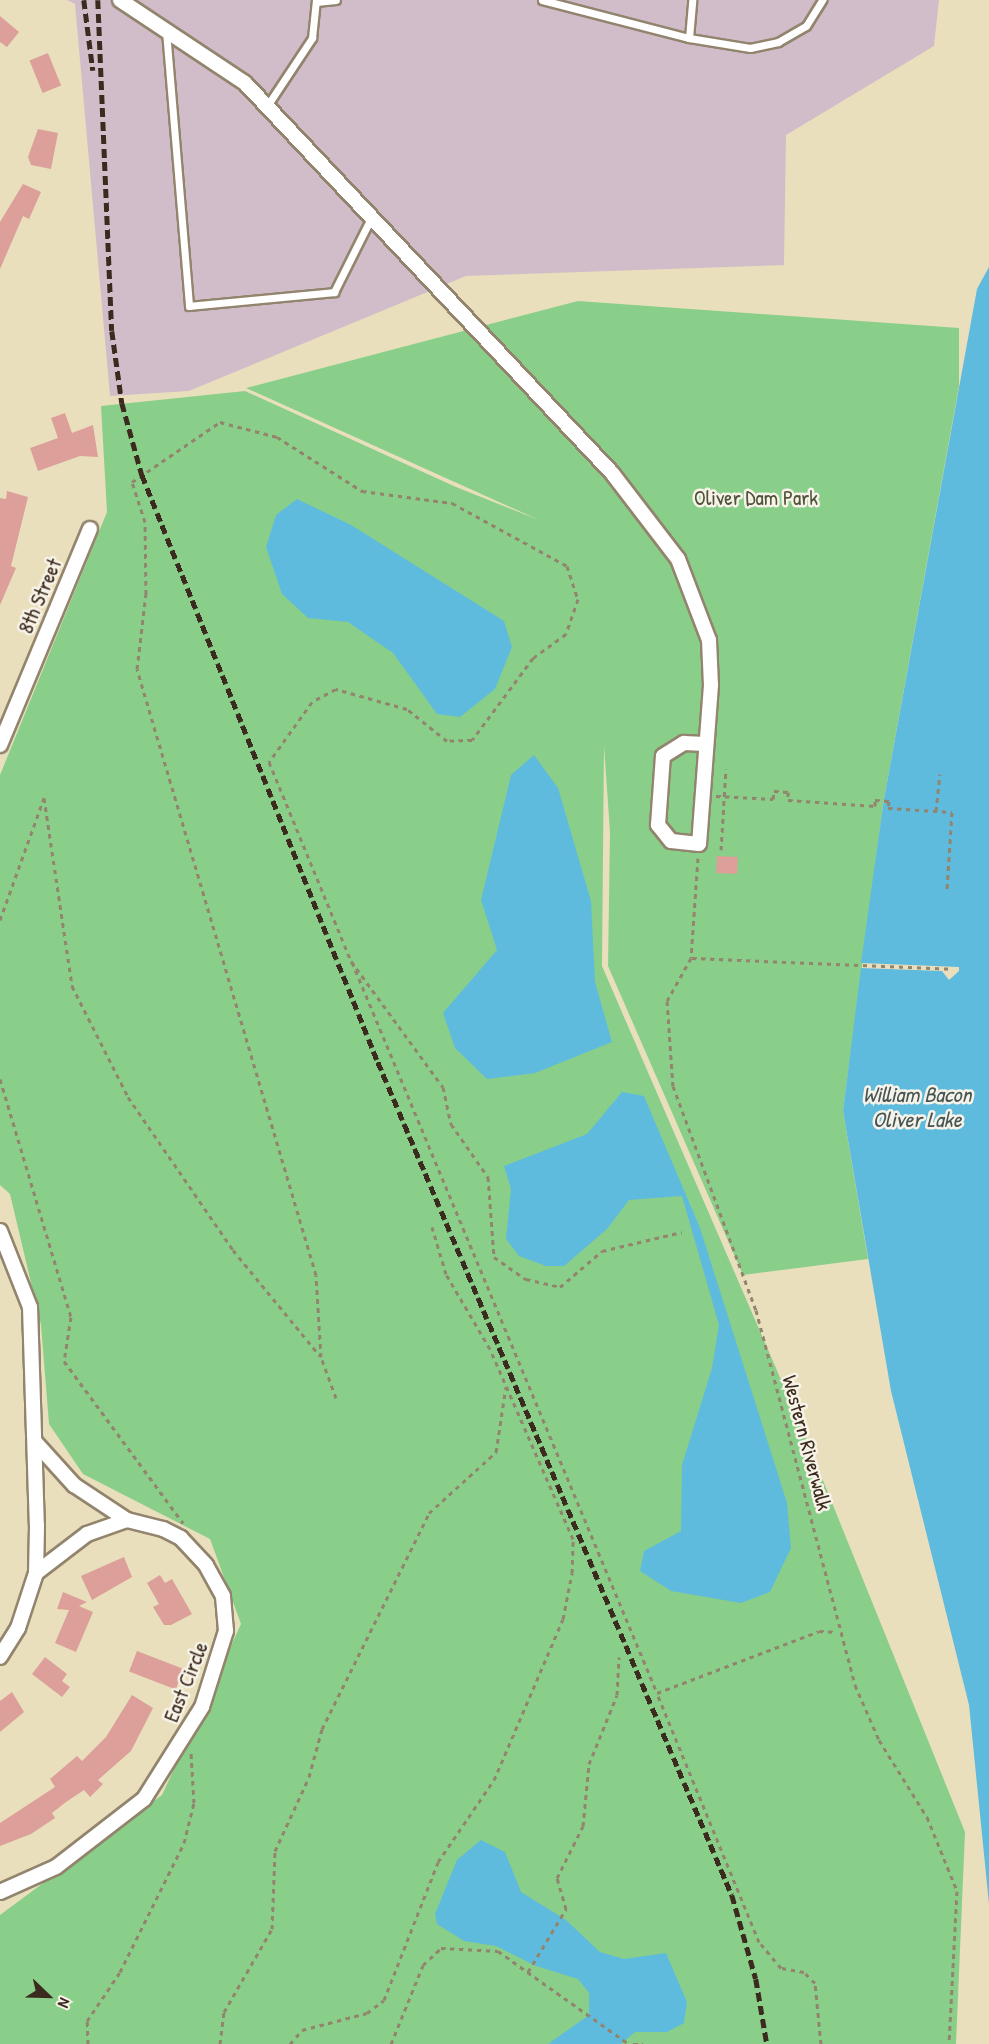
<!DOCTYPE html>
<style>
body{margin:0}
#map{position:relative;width:989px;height:2044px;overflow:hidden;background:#eadfbc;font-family:"Patrick Hand",sans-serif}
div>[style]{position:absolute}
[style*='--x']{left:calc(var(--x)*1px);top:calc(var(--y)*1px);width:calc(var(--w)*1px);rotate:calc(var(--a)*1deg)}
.industrial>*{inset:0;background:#d1bdc9}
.green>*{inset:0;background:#89cf89}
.water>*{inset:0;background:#5fbbdd}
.building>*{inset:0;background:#dc9f99;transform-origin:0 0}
.path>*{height:3px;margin-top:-1.5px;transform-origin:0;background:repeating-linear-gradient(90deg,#92846d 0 4.5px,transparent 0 9px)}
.roads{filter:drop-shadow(2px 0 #92846d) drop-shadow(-2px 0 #92846d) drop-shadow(0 2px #92846d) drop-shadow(0 -2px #92846d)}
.lane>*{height:7px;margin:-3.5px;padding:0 3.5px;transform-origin:3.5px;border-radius:3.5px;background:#fff}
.street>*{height:14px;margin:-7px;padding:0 7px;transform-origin:7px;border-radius:7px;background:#fff}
.rail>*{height:4.5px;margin-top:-2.25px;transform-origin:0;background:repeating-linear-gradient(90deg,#3b2a1e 0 9px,transparent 0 13.5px)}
span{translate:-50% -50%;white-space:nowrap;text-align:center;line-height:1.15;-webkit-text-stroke:5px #f7f3e8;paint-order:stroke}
.park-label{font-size:21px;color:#4e5339}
.street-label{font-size:21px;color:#3b2a1e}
.water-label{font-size:22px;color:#465657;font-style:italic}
.north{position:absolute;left:18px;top:1966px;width:60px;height:60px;-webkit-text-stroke:4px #f7f3e8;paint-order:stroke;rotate:113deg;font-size:16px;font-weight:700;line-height:24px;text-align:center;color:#3b2a1e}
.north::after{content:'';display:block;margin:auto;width:21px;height:27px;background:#3b2a1e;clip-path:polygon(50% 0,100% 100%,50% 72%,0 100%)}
</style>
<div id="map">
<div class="industrial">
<i style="clip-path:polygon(67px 0,939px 0,934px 46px,786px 135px,784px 265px,466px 276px,189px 391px,110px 396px,75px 4px)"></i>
</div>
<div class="green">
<i style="clip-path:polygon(578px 301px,959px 328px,959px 386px,884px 799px,843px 1111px,868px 1259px,743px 1275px,608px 966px,610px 832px,604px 746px,602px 966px,801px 1426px,965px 1832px,956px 2044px,0 2044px,0 1915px,162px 1795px,241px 1624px,210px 1539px,83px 1474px,49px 1424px,41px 1325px,10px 1194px,0 1185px,0 775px,107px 512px,101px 406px,245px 391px,456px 487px,539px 520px,246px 388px)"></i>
</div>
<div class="water">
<i style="clip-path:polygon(989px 267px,989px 1904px,969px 1705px,891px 1391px,843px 1111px,861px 968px,942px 971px,949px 980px,959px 971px,959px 967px,861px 963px,884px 799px,977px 289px)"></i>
<i style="clip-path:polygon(297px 499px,351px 525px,504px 621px,512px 647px,495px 689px,460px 717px,437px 714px,393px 653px,348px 622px,308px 618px,282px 594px,266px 547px,276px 515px)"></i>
<i style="clip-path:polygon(534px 755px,558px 788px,591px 901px,595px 982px,612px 1042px,535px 1073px,487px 1079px,455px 1048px,443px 1013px,497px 950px,481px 900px,511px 775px)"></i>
<i style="clip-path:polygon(622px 1092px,644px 1096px,700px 1228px,787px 1503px,791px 1548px,770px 1592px,741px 1603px,671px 1591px,640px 1571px,644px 1551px,681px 1531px,682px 1465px,712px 1368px,719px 1325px,682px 1196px,629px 1200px,607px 1229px,564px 1266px,546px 1266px,519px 1256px,506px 1239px,511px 1189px,504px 1166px,587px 1134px)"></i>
<i style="clip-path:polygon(481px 1840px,505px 1852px,521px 1892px,566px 1920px,600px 1952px,624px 1959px,666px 1953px,687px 2002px,684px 2023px,667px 2032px,635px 2032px,621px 2044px,548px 2044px,589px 2015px,589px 1993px,578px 1979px,536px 1966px,496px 1946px,464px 1941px,437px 1924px,435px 1914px,457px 1860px)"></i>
</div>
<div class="building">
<i style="clip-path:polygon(0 16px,19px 32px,7px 47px,0 42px)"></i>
<i style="left:48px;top:53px;width:35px;height:20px;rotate:68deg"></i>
<i style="clip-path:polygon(38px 129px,58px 133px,51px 169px,31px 165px,28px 157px)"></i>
<i style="clip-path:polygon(23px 184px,41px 192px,29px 219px,23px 216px,0 269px,0 222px)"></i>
<i style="clip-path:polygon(65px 413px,72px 433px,93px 425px,98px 457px,80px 456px,38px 471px,30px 448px,58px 438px,51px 418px)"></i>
<i style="clip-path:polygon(7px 491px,28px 497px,11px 566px,16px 568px,0 605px,0 498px,6px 499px)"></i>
<i style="left:717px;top:856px;width:21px;height:17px;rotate:3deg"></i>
<i style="clip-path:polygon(124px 1557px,132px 1577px,92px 1600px,81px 1576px)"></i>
<i style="clip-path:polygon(160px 1575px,165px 1583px,172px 1579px,192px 1614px,171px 1625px,164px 1625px,153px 1607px,159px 1604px,147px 1583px)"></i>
<i style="clip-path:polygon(63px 1592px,87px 1602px,79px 1606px,93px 1612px,76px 1652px,55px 1643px,69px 1610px,57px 1609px)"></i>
<i style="left:137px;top:1651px;width:50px;height:22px;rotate:21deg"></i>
<i style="clip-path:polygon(45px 1657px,67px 1674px,62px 1681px,70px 1687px,62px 1697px,32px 1674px)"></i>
<i style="clip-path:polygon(12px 1692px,24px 1712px,0 1732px,0 1701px)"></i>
<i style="clip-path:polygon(132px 1695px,153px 1708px,131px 1751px,98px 1780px,103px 1784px,90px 1797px,84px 1790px,66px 1802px,52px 1813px,55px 1818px,31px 1834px,0 1846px,0 1823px,55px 1787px,50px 1779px,77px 1756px,82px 1761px,106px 1737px)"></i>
</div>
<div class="path">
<i style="--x:716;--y:796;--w:57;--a:3"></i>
<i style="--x:773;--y:799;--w:8;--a:-83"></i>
<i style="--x:774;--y:791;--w:14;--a:4"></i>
<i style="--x:788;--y:792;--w:8;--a:90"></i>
<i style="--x:788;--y:800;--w:87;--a:3.9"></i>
<i style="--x:875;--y:806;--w:6;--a:-90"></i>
<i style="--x:875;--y:800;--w:14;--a:4"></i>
<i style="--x:889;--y:801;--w:7;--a:98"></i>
<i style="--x:888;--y:808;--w:64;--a:3.6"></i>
<i style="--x:952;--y:812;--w:77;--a:93.7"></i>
<i style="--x:936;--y:811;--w:37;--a:-84"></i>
<i style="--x:721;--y:850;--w:81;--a:-86.5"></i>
<i style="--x:698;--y:858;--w:100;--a:94"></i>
<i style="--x:691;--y:958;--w:49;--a:119.2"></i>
<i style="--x:667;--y:1001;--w:85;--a:86"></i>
<i style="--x:673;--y:1086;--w:239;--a:69.7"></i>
<i style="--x:756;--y:1310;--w:388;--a:75.2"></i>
<i style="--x:855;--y:1685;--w:60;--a:66.4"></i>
<i style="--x:879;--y:1740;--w:91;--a:58.1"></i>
<i style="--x:927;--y:1817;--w:80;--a:67.9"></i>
<i style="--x:957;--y:1891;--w:153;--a:93"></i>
<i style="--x:0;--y:920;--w:130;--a:-70.2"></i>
<i style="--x:44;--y:798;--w:190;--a:81.5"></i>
<i style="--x:72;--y:986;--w:124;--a:63.2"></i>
<i style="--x:128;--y:1097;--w:186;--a:55.5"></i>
<i style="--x:233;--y:1250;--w:137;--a:50.6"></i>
<i style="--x:692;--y:958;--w:259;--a:2.4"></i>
<i style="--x:352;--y:962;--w:792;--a:67.35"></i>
<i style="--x:0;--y:1079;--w:248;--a:73.4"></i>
<i style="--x:71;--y:1317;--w:45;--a:99"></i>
<i style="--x:64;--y:1361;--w:201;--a:53.7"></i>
<i style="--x:336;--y:1398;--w:44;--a:-110.1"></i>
<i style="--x:321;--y:1357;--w:82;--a:-93.5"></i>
<i style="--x:316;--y:1275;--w:632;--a:-106.46"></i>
<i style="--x:137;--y:669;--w:76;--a:-83.2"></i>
<i style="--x:146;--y:594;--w:72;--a:-90.8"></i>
<i style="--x:145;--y:522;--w:42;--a:-108"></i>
<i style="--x:132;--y:482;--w:107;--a:-34.3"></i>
<i style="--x:220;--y:422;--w:59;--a:14.7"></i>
<i style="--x:277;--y:437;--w:101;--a:32.4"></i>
<i style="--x:362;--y:491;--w:91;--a:7.6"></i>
<i style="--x:452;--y:503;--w:131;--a:28.7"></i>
<i style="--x:567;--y:566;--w:35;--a:72"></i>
<i style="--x:578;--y:599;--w:37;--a:109"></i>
<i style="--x:566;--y:634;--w:41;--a:144"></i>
<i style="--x:533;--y:658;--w:102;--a:126.6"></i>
<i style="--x:472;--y:740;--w:25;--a:178"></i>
<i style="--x:447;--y:741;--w:51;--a:-141.3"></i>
<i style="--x:407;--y:709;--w:74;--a:-164.3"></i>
<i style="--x:336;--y:689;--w:27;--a:152"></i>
<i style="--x:312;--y:702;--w:74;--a:125.6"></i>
<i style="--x:269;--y:762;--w:215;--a:67.6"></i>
<i style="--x:351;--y:961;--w:156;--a:53.9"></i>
<i style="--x:443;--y:1087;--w:38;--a:78"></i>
<i style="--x:451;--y:1124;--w:65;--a:55.1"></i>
<i style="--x:488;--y:1177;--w:80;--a:85.7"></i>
<i style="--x:494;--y:1257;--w:39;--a:35"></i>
<i style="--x:526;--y:1279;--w:35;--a:13"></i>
<i style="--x:560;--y:1287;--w:55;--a:-40.6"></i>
<i style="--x:602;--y:1251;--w:82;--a:-13.4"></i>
<i style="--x:528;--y:1972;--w:74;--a:-58.9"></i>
<i style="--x:566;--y:1909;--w:32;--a:-106"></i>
<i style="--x:557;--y:1878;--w:58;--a:-63.4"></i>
<i style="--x:583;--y:1826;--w:62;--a:-84.5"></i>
<i style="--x:589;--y:1764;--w:74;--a:-67.9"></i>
<i style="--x:617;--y:1695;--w:38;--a:-87"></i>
<i style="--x:88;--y:2044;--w:23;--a:-92"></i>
<i style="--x:87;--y:2021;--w:59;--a:-56"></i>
<i style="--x:120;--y:1972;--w:144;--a:-63.6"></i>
<i style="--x:184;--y:1843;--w:41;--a:-76"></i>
<i style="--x:194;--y:1803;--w:50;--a:-93.4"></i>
<i style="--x:220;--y:2044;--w:32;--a:-83"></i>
<i style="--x:224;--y:2012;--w:96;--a:-60"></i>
<i style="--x:272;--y:1929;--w:78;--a:-87.8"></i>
<i style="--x:275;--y:1851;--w:81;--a:-65.3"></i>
<i style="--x:309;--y:1777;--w:50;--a:-74.8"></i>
<i style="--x:322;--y:1729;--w:241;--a:-63.6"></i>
<i style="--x:429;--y:1513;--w:91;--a:-42.3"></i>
<i style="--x:496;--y:1452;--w:66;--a:-81.3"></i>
<i style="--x:290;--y:2044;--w:18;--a:-49"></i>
<i style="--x:302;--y:2030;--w:67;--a:-14.7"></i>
<i style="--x:367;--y:2013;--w:21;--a:-37"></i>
<i style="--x:384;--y:2000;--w:148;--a:-68.6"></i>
<i style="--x:438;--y:1862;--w:99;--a:-55.7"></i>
<i style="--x:494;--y:1780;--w:175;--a:-66.8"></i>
<i style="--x:563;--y:1619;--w:47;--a:-78.9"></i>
<i style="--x:572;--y:1573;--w:34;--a:-88"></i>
<i style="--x:573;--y:1539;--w:207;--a:-113.6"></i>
<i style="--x:490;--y:1349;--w:87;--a:-120.4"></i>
<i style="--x:446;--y:1274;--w:49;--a:-106.6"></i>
<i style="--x:391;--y:2044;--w:85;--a:-67.9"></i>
<i style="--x:423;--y:1965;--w:25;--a:-43"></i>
<i style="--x:441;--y:1948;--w:57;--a:3"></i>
<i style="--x:498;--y:1951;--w:161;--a:35.4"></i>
<i style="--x:633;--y:2044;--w:10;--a:0"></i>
<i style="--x:821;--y:2044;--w:61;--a:-95.6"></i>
<i style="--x:815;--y:1983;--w:16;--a:-135"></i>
<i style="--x:804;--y:1972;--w:23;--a:-170"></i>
<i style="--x:781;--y:1968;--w:34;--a:-130"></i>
<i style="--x:759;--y:1942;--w:269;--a:-112.3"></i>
<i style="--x:657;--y:1693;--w:173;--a:-20.9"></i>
<i style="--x:819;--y:1631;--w:18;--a:3"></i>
</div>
<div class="roads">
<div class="lane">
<i style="--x:542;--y:0;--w:152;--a:14.5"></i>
<i style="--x:689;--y:38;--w:38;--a:-85"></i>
<i style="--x:316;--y:2;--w:20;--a:-6"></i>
<i style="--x:166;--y:31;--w:276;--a:85.2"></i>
<i style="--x:189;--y:306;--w:146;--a:-5.5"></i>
<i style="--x:334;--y:292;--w:83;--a:-63.4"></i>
<i style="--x:689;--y:38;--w:62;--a:9.3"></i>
<i style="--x:750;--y:48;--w:29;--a:-12"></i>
<i style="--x:778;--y:42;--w:32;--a:-30"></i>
<i style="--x:806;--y:26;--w:31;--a:-58"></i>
<i style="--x:267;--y:106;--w:82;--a:-56.5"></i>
<i style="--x:312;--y:38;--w:38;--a:-84"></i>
</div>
<div class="street">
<i style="--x:120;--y:0;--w:150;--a:33.6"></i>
<i style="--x:245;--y:83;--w:536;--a:46.74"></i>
<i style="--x:612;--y:473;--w:108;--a:52.5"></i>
<i style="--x:678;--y:559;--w:87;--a:69.1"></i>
<i style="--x:709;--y:640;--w:45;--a:87.5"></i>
<i style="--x:711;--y:685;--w:159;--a:94.3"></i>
<i style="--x:699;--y:844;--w:28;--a:-174"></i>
<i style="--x:671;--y:841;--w:21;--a:-129"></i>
<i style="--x:658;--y:825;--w:69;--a:-85.9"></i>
<i style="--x:663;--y:756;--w:25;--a:-32"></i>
<i style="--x:684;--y:743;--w:21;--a:3"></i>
<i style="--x:0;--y:745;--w:234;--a:-67.4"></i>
<i style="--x:0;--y:1231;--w:82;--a:68.5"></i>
<i style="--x:30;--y:1307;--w:219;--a:88.2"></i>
<i style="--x:37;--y:1526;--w:47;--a:91.2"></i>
<i style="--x:36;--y:1573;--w:58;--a:108.1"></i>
<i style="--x:18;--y:1628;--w:34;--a:122"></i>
<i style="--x:36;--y:1443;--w:57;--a:47.9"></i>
<i style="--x:74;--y:1485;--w:64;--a:33.4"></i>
<i style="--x:0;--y:1892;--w:61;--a:-24.1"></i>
<i style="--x:56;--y:1867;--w:111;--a:-37.7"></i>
<i style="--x:144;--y:1799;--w:109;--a:-57.8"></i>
<i style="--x:202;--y:1707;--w:80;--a:-72.5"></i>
<i style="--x:226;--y:1631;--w:35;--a:-95"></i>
<i style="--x:223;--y:1596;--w:35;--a:-119"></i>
<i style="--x:206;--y:1565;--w:37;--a:-133"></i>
<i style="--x:181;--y:1538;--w:20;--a:-153"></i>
<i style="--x:163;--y:1529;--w:37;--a:-166"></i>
<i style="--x:127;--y:1520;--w:42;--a:160.7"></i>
<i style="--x:87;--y:1534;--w:64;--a:142.6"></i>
</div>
</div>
<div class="rail">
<i style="--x:84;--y:0;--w:71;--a:82.7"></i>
<i style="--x:98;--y:0;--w:331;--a:87.6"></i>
<i style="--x:112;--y:331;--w:73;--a:82.1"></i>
<i style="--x:122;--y:403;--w:75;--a:74.5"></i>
<i style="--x:142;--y:475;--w:633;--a:68.1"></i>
<i style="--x:378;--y:1062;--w:905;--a:66.98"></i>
<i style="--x:732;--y:1895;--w:87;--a:74.1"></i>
<i style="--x:756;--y:1979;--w:66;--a:80.4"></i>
</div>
<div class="park-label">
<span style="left:756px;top:498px">Oliver Dam Park</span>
</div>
<div class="street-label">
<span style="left:40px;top:596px;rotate:-67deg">8th Street</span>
<span style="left:807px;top:1443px;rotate:75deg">Western Riverwalk</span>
<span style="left:186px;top:1682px;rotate:-68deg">East Circle</span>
</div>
<div class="water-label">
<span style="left:917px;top:1107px">William Bacon<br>Oliver Lake</span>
</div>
<div class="north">N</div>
</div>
